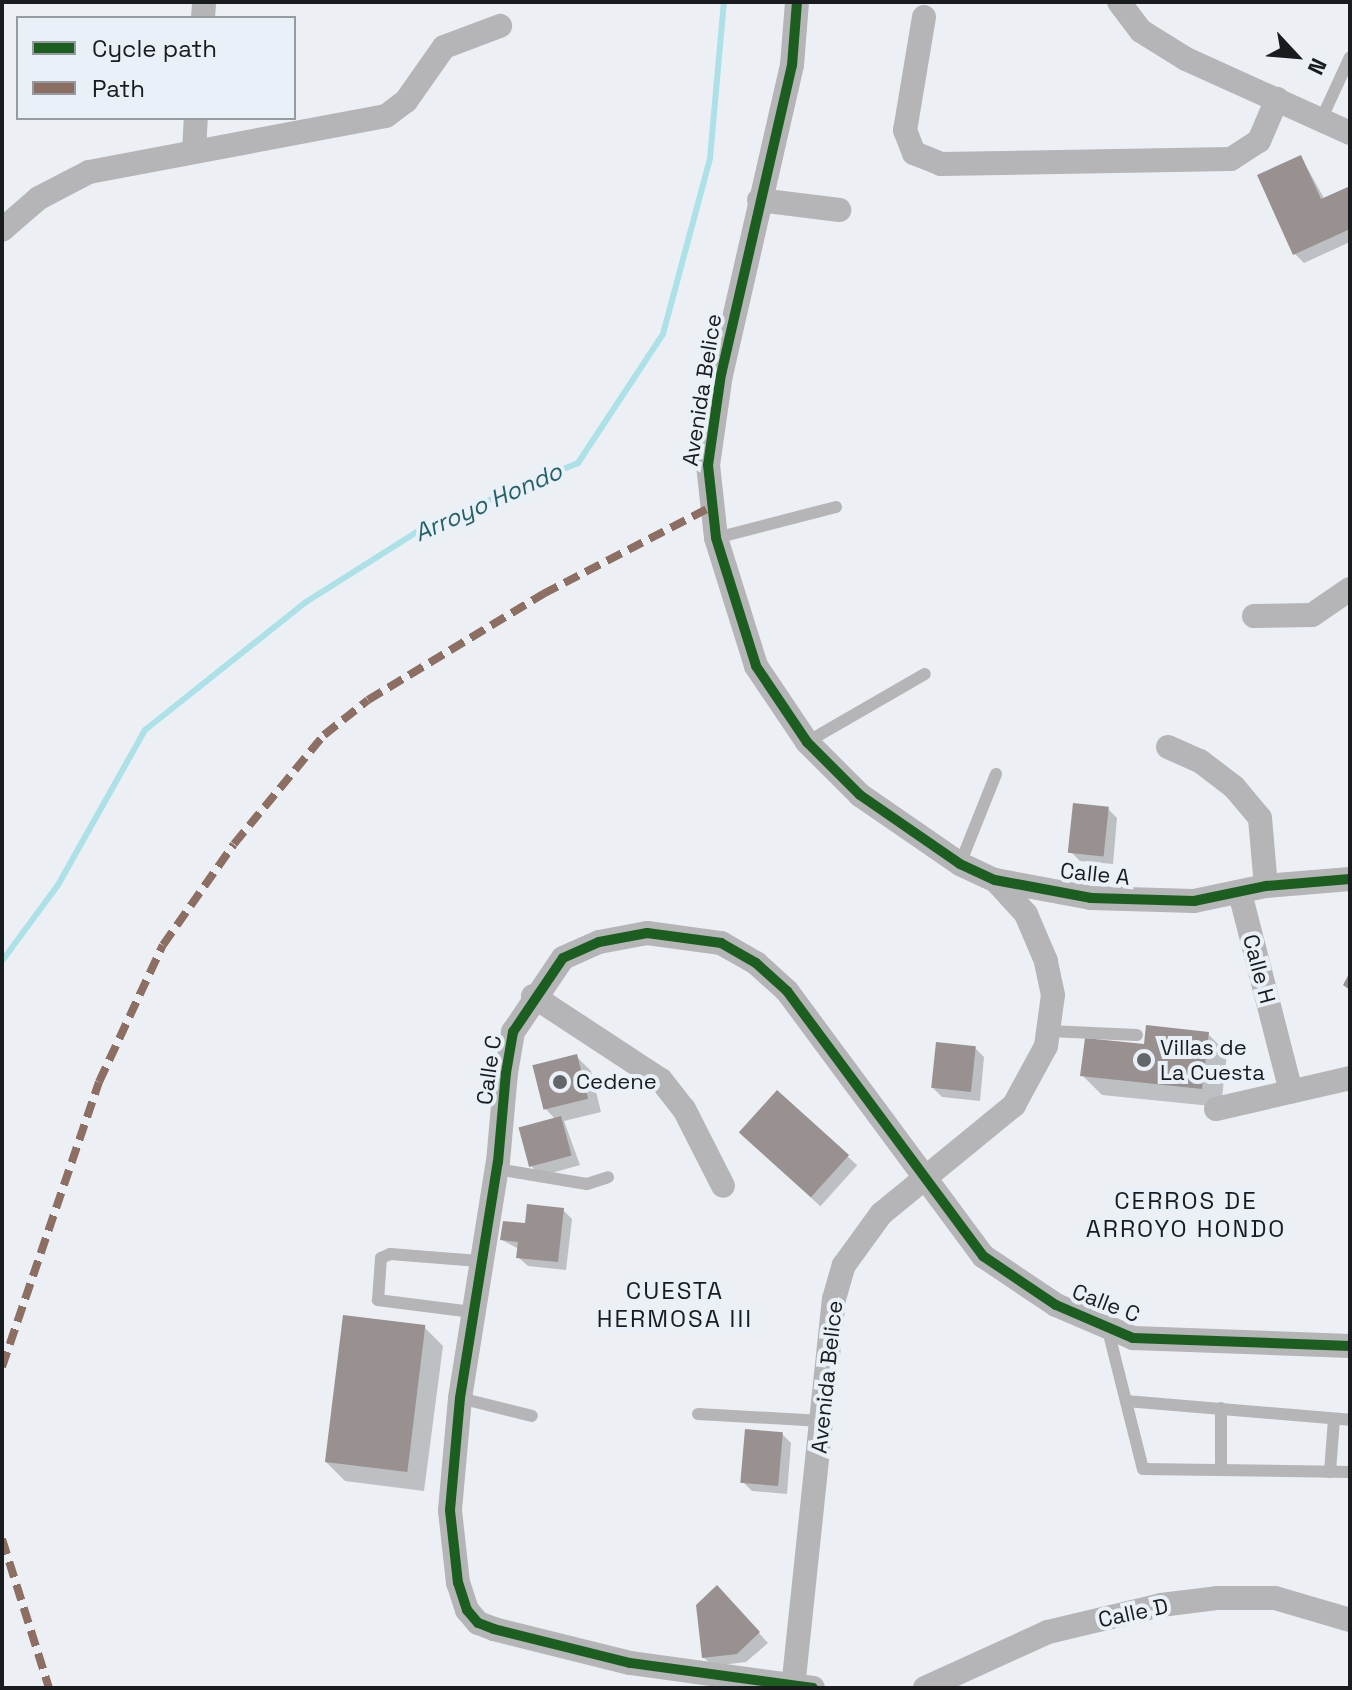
<!DOCTYPE html>
<style>
body{margin:0}
#map{position:relative;width:1352px;height:1690px;overflow:hidden;background:#ecf0f4;font-family:"Space Grotesk",sans-serif}
div>[style]{position:absolute}
[style*='--x']{left:calc(var(--x)*1px);top:calc(var(--y)*1px);width:calc(var(--w)*1px);rotate:calc(var(--a)*1deg)}
.shadow>*{inset:0;background:#0003;transform-origin:0 0}
.stream>*{height:6px;margin:-3px;padding:0 3px;transform-origin:3px;border-radius:3px;background:#ace1e7}
.building>*{inset:0;background:#989190;transform-origin:0 0}
.lane>*{height:12px;margin:-6px;padding:0 6px;transform-origin:6px;border-radius:6px;background:#b5b4b6}
.street>*{height:24px;margin:-12px;padding:0 12px;transform-origin:12px;border-radius:12px;background:#b5b4b6}
.quiet>*{height:8px;margin-top:-4px;transform-origin:0;background:repeating-linear-gradient(90deg,#8d6e63 0 16px,transparent 0 24px)}
.cycleway>*{height:10px;margin:-5px;padding:0 5px;transform-origin:5px;border-radius:5px;background:#1b5e20}
.dots>*{width:22px;height:22px;translate:-50% -50%;box-sizing:border-box;border:4px solid #e9f0f7;border-radius:50%}
span{translate:-50% -50%;white-space:nowrap;text-align:center;line-height:1.15;-webkit-text-stroke:8px #e9f0f7;paint-order:stroke}
.street-label{font-size:22px;color:#191c1e}
.poi-label{font-size:22px;color:#191c1e}
.left{translate:0 -50%;text-align:left}
.water-label{font-size:24px;color:#236166;font-style:italic}
.neighbourhood-label{font-size:24px;color:#191c1e;letter-spacing:2px}
.frame{position:absolute;inset:0;border:4px solid #191c1e;pointer-events:none}
.legend{position:absolute;left:16px;top:16px;width:280px;height:104px;box-sizing:border-box;background:#e9f0f7;border:2px solid #969ba0;margin:0;padding:10px 14px;list-style:none;font-size:24px;color:#191c1e}
.legend li{display:flex;align-items:center;gap:16px;height:40px}
.legend b{width:40px;border:2px solid #969ba0}
.north{position:absolute;left:1256px;top:16px;width:80px;height:80px;-webkit-text-stroke:6px #e9f0f7;paint-order:stroke;rotate:116deg;font-size:22px;font-weight:700;line-height:32px;text-align:center;color:#191c1e}
.north::after{content:'';display:block;margin:auto;width:28px;height:36px;background:#191c1e;clip-path:polygon(50% 0,100% 100%,50% 72%,0 100%)}
</style>
<div id="map">
<div class="shadow">
<i style="clip-path:polygon(1301px 157px,1325px 200px,1350px 188px,1350px 242px,1304px 263px,1295px 254px)"></i>
<i style="clip-path:polygon(1108px 809px,1117px 818px,1113px 864px,1080px 861px,1071px 852px)"></i>
<i style="clip-path:polygon(1208px 1034px,1227px 1053px,1221px 1107px,1102px 1095px,1083px 1076px,1146px 1047px)"></i>
<i style="clip-path:polygon(975px 1048px,984px 1057px,980px 1101px,942px 1097px,933px 1088px)"></i>
<i style="clip-path:polygon(577px 1057px,591px 1071px,601px 1112px,564px 1121px,580px 1165px,541px 1176px,532px 1167px,556px 1120px,545px 1108px)"></i>
<i style="left:777px;top:1093px;width:108px;height:55px;rotate:42deg"></i>
<i style="clip-path:polygon(563px 1210px,572px 1219px,566px 1270px,528px 1266px,518px 1257px,519px 1249px,502px 1240px)"></i>
<i style="clip-path:polygon(424px 1327px,443px 1346px,424px 1491px,345px 1481px,326px 1462px)"></i>
<i style="clip-path:polygon(782px 1434px,791px 1443px,787px 1494px,752px 1491px,743px 1482px)"></i>
<i style="clip-path:polygon(726px 1597px,768px 1643px,746px 1662px,713px 1666px,703px 1657px)"></i>
</div>
<div class="stream">
<i style="--x:2;--y:961;--w:94;--a:-53.6"></i>
<i style="--x:58;--y:885;--w:178;--a:-60.7"></i>
<i style="--x:145;--y:730;--w:206;--a:-38.5"></i>
<i style="--x:306;--y:602;--w:138;--a:-32.3"></i>
<i style="--x:423;--y:528;--w:168;--a:-22.8"></i>
<i style="--x:578;--y:463;--w:154;--a:-56.6"></i>
<i style="--x:663;--y:334;--w:182;--a:-75"></i>
<i style="--x:710;--y:158;--w:157;--a:-84.9"></i>
</div>
<div class="building">
<i style="clip-path:polygon(1301px 155px,1321px 199px,1350px 186px,1350px 229px,1293px 255px,1257px 175px)"></i>
<i style="left:1073px;top:803px;width:36px;height:50px;rotate:6deg"></i>
<i style="clip-path:polygon(1350px 972px,1350px 990px,1343px 985px)"></i>
<i style="clip-path:polygon(1146px 1025px,1209px 1032px,1202px 1089px,1080px 1076px,1085px 1038px,1144px 1044px)"></i>
<i style="left:936px;top:1042px;width:40px;height:46px;rotate:6deg"></i>
<i style="left:577px;top:1054px;width:46px;height:46px;rotate:76deg"></i>
<i style="left:777px;top:1090px;width:97px;height:57px;rotate:42deg"></i>
<i style="left:561px;top:1116px;width:41px;height:44px;rotate:75deg"></i>
<i style="clip-path:polygon(527px 1204px,564px 1208px,558px 1262px,516px 1258px,518px 1242px,500px 1240px,503px 1221px,525px 1223px)"></i>
<i style="left:343px;top:1315px;width:83px;height:148px;rotate:7deg"></i>
<i style="left:745px;top:1429px;width:38px;height:54px;rotate:5deg"></i>
<i style="clip-path:polygon(717px 1585px,760px 1632px,737px 1654px,702px 1658px,696px 1605px)"></i>
</div>
<div class="lane">
<i style="--x:1321;--y:120;--w:69;--a:-65.3"></i>
<i style="--x:716;--y:538;--w:124;--a:-14.5"></i>
<i style="--x:807;--y:742;--w:136;--a:-30"></i>
<i style="--x:960;--y:864;--w:97;--a:-68.2"></i>
<i style="--x:1049;--y:1031;--w:88;--a:2.6"></i>
<i style="--x:497;--y:1169;--w:91;--a:9.5"></i>
<i style="--x:587;--y:1184;--w:22;--a:-18"></i>
<i style="--x:472;--y:1312;--w:95;--a:-172.7"></i>
<i style="--x:378;--y:1300;--w:42;--a:-85.9"></i>
<i style="--x:381;--y:1258;--w:10;--a:-24"></i>
<i style="--x:390;--y:1254;--w:89;--a:4.5"></i>
<i style="--x:1107;--y:1326;--w:147;--a:75.9"></i>
<i style="--x:1143;--y:1469;--w:207;--a:0.8"></i>
<i style="--x:460;--y:1398;--w:74;--a:14"></i>
<i style="--x:1126;--y:1401;--w:225;--a:4.8"></i>
<i style="--x:698;--y:1414;--w:124;--a:3.2"></i>
<i style="--x:1221;--y:1470;--w:62;--a:-90"></i>
<i style="--x:1330;--y:1472;--w:53;--a:-85.7"></i>
</div>
<div class="street">
<i style="--x:797;--y:2;--w:63;--a:94.5"></i>
<i style="--x:792;--y:65;--w:317;--a:102.9"></i>
<i style="--x:721;--y:374;--w:92;--a:98.1"></i>
<i style="--x:708;--y:465;--w:73;--a:83.7"></i>
<i style="--x:716;--y:538;--w:134;--a:72.6"></i>
<i style="--x:756;--y:666;--w:92;--a:56.1"></i>
<i style="--x:807;--y:742;--w:75;--a:45"></i>
<i style="--x:860;--y:795;--w:121;--a:34.6"></i>
<i style="--x:960;--y:864;--w:38;--a:25"></i>
<i style="--x:995;--y:880;--w:98;--a:10.6"></i>
<i style="--x:1091;--y:898;--w:103;--a:1.7"></i>
<i style="--x:1194;--y:901;--w:74;--a:-11.8"></i>
<i style="--x:1266;--y:886;--w:84;--a:-4.8"></i>
<i style="--x:1119;--y:2;--w:36;--a:53"></i>
<i style="--x:1141;--y:31;--w:53;--a:31.9"></i>
<i style="--x:1186;--y:59;--w:180;--a:24.3"></i>
<i style="--x:924;--y:17;--w:115;--a:99.5"></i>
<i style="--x:905;--y:130;--w:25;--a:69"></i>
<i style="--x:914;--y:153;--w:29;--a:22"></i>
<i style="--x:941;--y:164;--w:290;--a:-1"></i>
<i style="--x:1231;--y:159;--w:33;--a:-33"></i>
<i style="--x:1259;--y:141;--w:46;--a:-66.8"></i>
<i style="--x:203;--y:18;--w:16;--a:-86"></i>
<i style="--x:194;--y:152;--w:34;--a:-87"></i>
<i style="--x:759;--y:200;--w:81;--a:7.1"></i>
<i style="--x:2;--y:230;--w:49;--a:-40.9"></i>
<i style="--x:39;--y:198;--w:56;--a:-27.5"></i>
<i style="--x:89;--y:172;--w:302;--a:-10.7"></i>
<i style="--x:386;--y:116;--w:25;--a:-37"></i>
<i style="--x:406;--y:101;--w:66;--a:-54.9"></i>
<i style="--x:444;--y:47;--w:60;--a:-20.6"></i>
<i style="--x:1254;--y:616;--w:58;--a:-1"></i>
<i style="--x:1312;--y:615;--w:46;--a:-34.4"></i>
<i style="--x:1168;--y:747;--w:35;--a:24"></i>
<i style="--x:1200;--y:761;--w:43;--a:37.4"></i>
<i style="--x:1234;--y:787;--w:40;--a:50"></i>
<i style="--x:1260;--y:818;--w:68;--a:85"></i>
<i style="--x:1240;--y:893;--w:205;--a:75.6"></i>
<i style="--x:533;--y:996;--w:153;--a:33.3"></i>
<i style="--x:661;--y:1080;--w:37;--a:52"></i>
<i style="--x:684;--y:1109;--w:86;--a:63.1"></i>
<i style="--x:1216;--y:1109;--w:138;--a:-13"></i>
<i style="--x:793;--y:1688;--w:391;--a:-84"></i>
<i style="--x:834;--y:1299;--w:35;--a:-74"></i>
<i style="--x:844;--y:1265;--w:63;--a:-54"></i>
<i style="--x:881;--y:1214;--w:172;--a:-39.3"></i>
<i style="--x:1014;--y:1105;--w:67;--a:-61.5"></i>
<i style="--x:1046;--y:1046;--w:51;--a:-82.2"></i>
<i style="--x:1053;--y:995;--w:35;--a:-102"></i>
<i style="--x:1046;--y:961;--w:51;--a:-113.1"></i>
<i style="--x:1026;--y:914;--w:46;--a:-132.4"></i>
<i style="--x:813;--y:1688;--w:185;--a:-172.2"></i>
<i style="--x:630;--y:1663;--w:140;--a:-166"></i>
<i style="--x:494;--y:1629;--w:17;--a:-159"></i>
<i style="--x:478;--y:1623;--w:17;--a:-130"></i>
<i style="--x:467;--y:1610;--w:28;--a:-108"></i>
<i style="--x:458;--y:1583;--w:73;--a:-96.3"></i>
<i style="--x:450;--y:1510;--w:112;--a:-84.9"></i>
<i style="--x:460;--y:1398;--w:239;--a:-80.9"></i>
<i style="--x:498;--y:1162;--w:89;--a:-84.9"></i>
<i style="--x:506;--y:1073;--w:42;--a:-80.3"></i>
<i style="--x:513;--y:1032;--w:89;--a:-56"></i>
<i style="--x:563;--y:958;--w:39;--a:-24"></i>
<i style="--x:599;--y:942;--w:49;--a:-10.6"></i>
<i style="--x:647;--y:933;--w:75;--a:7.7"></i>
<i style="--x:721;--y:943;--w:40;--a:29.7"></i>
<i style="--x:756;--y:963;--w:42;--a:42.1"></i>
<i style="--x:787;--y:991;--w:330;--a:53.5"></i>
<i style="--x:983;--y:1256;--w:88;--a:33.9"></i>
<i style="--x:1056;--y:1305;--w:84;--a:23.2"></i>
<i style="--x:1133;--y:1338;--w:217;--a:2.1"></i>
<i style="--x:925;--y:1688;--w:135;--a:-24.5"></i>
<i style="--x:1048;--y:1632;--w:116;--a:-13.4"></i>
<i style="--x:1161;--y:1605;--w:56;--a:-7.1"></i>
<i style="--x:1217;--y:1598;--w:58;--a:0"></i>
<i style="--x:1275;--y:1598;--w:78;--a:16.3"></i>
</div>
<div class="quiet">
<i style="--x:2;--y:1367;--w:301;--a:-71.2"></i>
<i style="--x:99;--y:1082;--w:151;--a:-65"></i>
<i style="--x:163;--y:945;--w:123;--a:-54.9"></i>
<i style="--x:234;--y:844;--w:141;--a:-50.5"></i>
<i style="--x:324;--y:735;--w:56;--a:-38.5"></i>
<i style="--x:368;--y:700;--w:205;--a:-31.2"></i>
<i style="--x:543;--y:594;--w:187;--a:-27.4"></i>
<i style="--x:2;--y:1539;--w:156;--a:72.5"></i>
</div>
<div class="cycleway">
<i style="--x:797;--y:2;--w:63;--a:94.5"></i>
<i style="--x:792;--y:65;--w:317;--a:102.9"></i>
<i style="--x:721;--y:374;--w:92;--a:98.1"></i>
<i style="--x:708;--y:465;--w:73;--a:83.7"></i>
<i style="--x:716;--y:538;--w:134;--a:72.6"></i>
<i style="--x:756;--y:666;--w:92;--a:56.1"></i>
<i style="--x:807;--y:742;--w:75;--a:45"></i>
<i style="--x:860;--y:795;--w:121;--a:34.6"></i>
<i style="--x:960;--y:864;--w:38;--a:25"></i>
<i style="--x:995;--y:880;--w:98;--a:10.6"></i>
<i style="--x:1091;--y:898;--w:103;--a:1.7"></i>
<i style="--x:1194;--y:901;--w:74;--a:-11.8"></i>
<i style="--x:1266;--y:886;--w:84;--a:-4.8"></i>
<i style="--x:813;--y:1688;--w:185;--a:-172.2"></i>
<i style="--x:630;--y:1663;--w:140;--a:-166"></i>
<i style="--x:494;--y:1629;--w:17;--a:-159"></i>
<i style="--x:478;--y:1623;--w:17;--a:-130"></i>
<i style="--x:467;--y:1610;--w:28;--a:-108"></i>
<i style="--x:458;--y:1583;--w:73;--a:-96.3"></i>
<i style="--x:450;--y:1510;--w:112;--a:-84.9"></i>
<i style="--x:460;--y:1398;--w:239;--a:-80.9"></i>
<i style="--x:498;--y:1162;--w:89;--a:-84.9"></i>
<i style="--x:506;--y:1073;--w:42;--a:-80.3"></i>
<i style="--x:513;--y:1032;--w:89;--a:-56"></i>
<i style="--x:563;--y:958;--w:39;--a:-24"></i>
<i style="--x:599;--y:942;--w:49;--a:-10.6"></i>
<i style="--x:647;--y:933;--w:75;--a:7.7"></i>
<i style="--x:721;--y:943;--w:40;--a:29.7"></i>
<i style="--x:756;--y:963;--w:42;--a:42.1"></i>
<i style="--x:787;--y:991;--w:330;--a:53.5"></i>
<i style="--x:983;--y:1256;--w:88;--a:33.9"></i>
<i style="--x:1056;--y:1305;--w:84;--a:23.2"></i>
<i style="--x:1133;--y:1338;--w:217;--a:2.1"></i>
</div>
<div class="dots">
<i style="left:1144px;top:1060px;background:#636669"></i>
<i style="left:560px;top:1082px;background:#636669"></i>
</div>
<div class="street-label">
<span style="left:702px;top:390px;rotate:-81deg">Avenida Belice</span>
<span style="left:1095px;top:874px;rotate:6deg">Calle A</span>
<span style="left:1259px;top:969px;rotate:75deg">Calle H</span>
<span style="left:489px;top:1070px;rotate:-82deg">Calle C</span>
<span style="left:1106px;top:1303px;rotate:21deg">Calle C</span>
<span style="left:827px;top:1377px;rotate:-84deg">Avenida Belice</span>
<span style="left:1133px;top:1613px;rotate:-12deg">Calle D</span>
</div>
<div class="poi-label">
<span class="left" style="left:1160px;top:1060px">Villas de<br>La Cuesta</span>
<span class="left" style="left:576px;top:1082px">Cedene</span>
</div>
<div class="water-label">
<span style="left:488px;top:502px;rotate:-24deg">Arroyo Hondo</span>
</div>
<div class="neighbourhood-label">
<span style="left:1186px;top:1215px">CERROS DE<br>ARROYO HONDO</span>
<span style="left:675px;top:1305px">CUESTA<br>HERMOSA III</span>
</div>
<div class="frame"></div>
<ul class="legend">
<li><b style="height:10px;background:#1b5e20"></b>Cycle path</li>
<li><b style="height:10px;background:#8d6e63"></b>Path</li>
</ul>
<div class="north">N</div>
</div>
